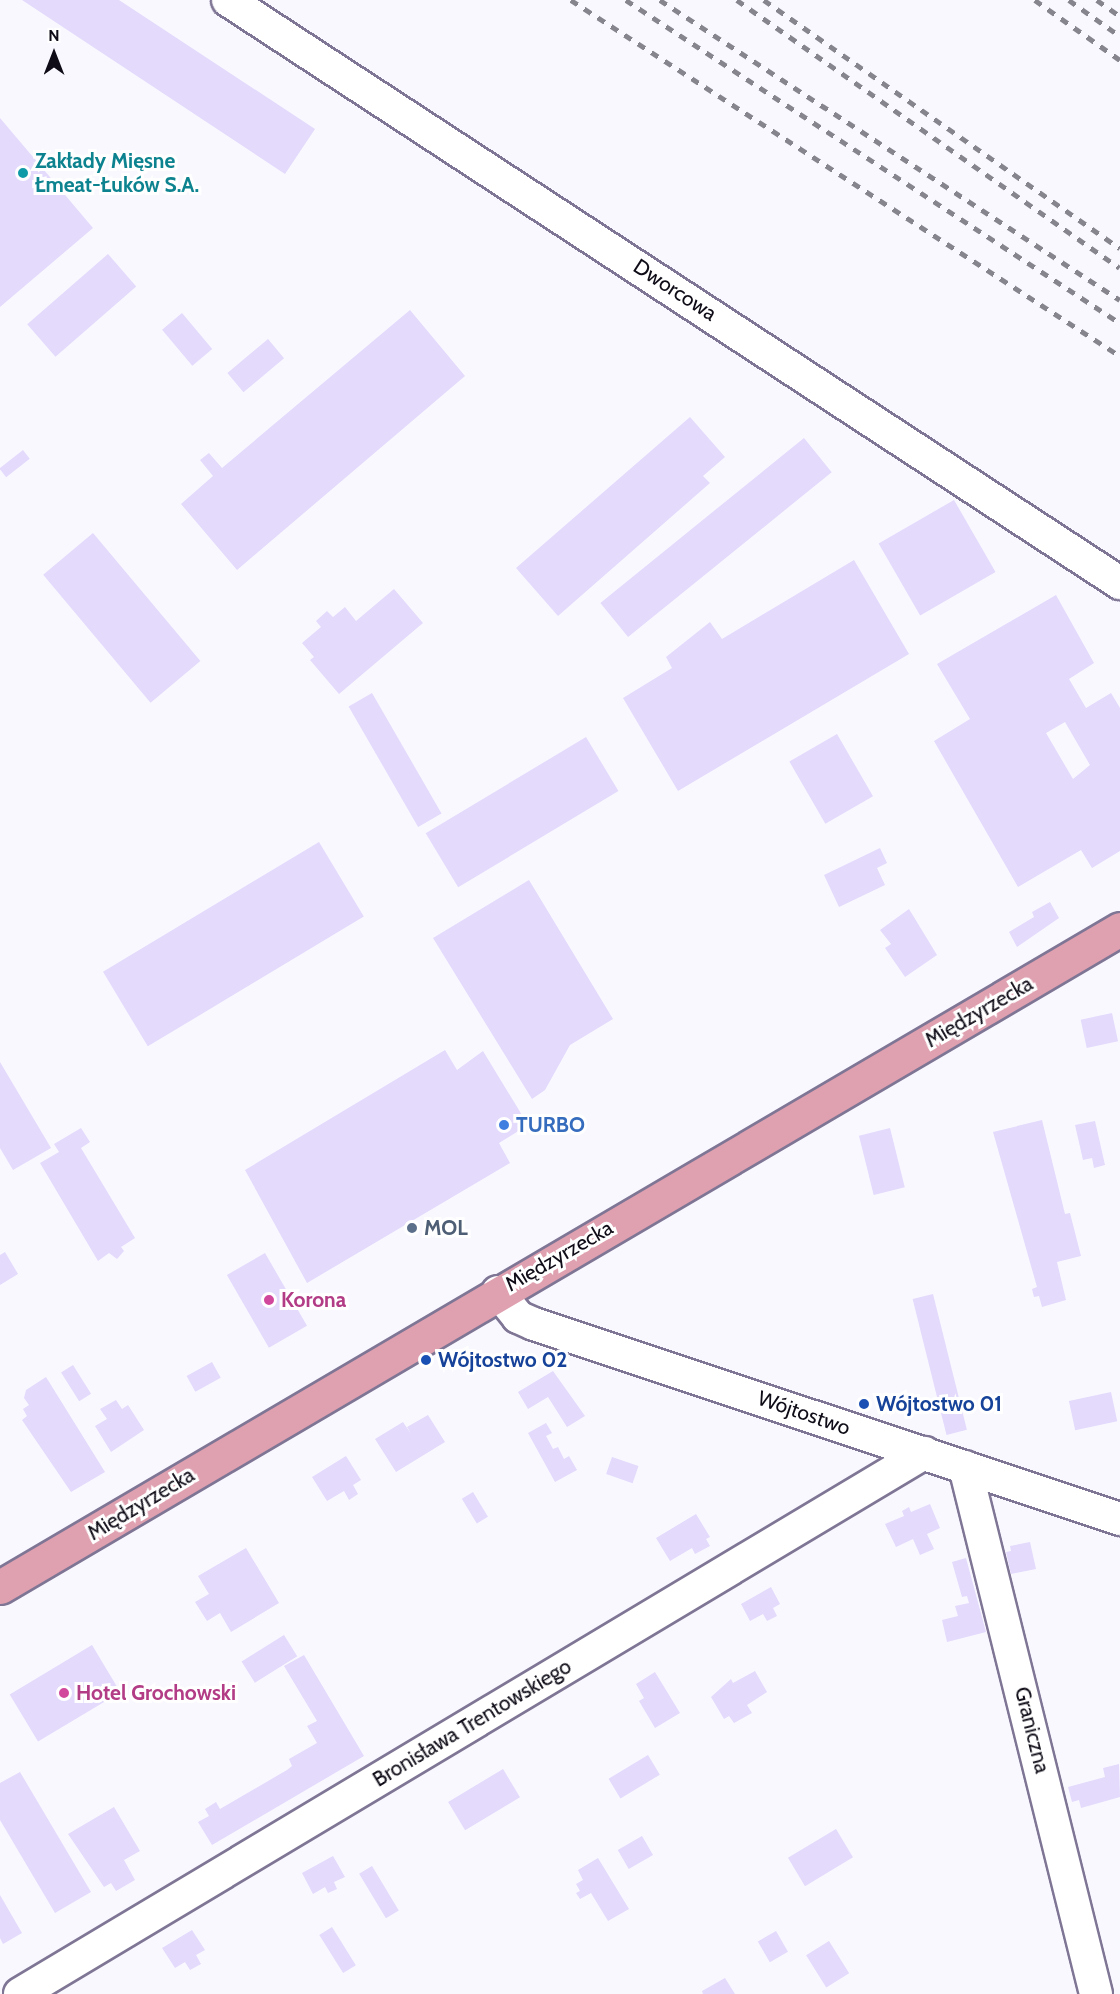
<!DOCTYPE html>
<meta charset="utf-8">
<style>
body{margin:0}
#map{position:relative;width:1120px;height:1994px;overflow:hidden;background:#faf8ff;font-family:Cabin,sans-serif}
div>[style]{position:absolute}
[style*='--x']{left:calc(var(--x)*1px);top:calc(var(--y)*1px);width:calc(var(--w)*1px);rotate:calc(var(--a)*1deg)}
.building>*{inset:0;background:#e3dafc;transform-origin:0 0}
.roads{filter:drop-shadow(2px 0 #7f7695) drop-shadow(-2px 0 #7f7695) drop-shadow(0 2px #7f7695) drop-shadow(0 -2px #7f7695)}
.minor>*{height:32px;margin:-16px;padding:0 16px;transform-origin:16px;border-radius:16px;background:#fff}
.major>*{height:33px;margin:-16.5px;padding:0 16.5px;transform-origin:16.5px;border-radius:16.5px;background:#dfa0b0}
.rail>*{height:4.5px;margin-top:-2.25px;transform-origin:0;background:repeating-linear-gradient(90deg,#86848d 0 8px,transparent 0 16px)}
.dots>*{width:16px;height:16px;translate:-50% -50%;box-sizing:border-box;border:3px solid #fff;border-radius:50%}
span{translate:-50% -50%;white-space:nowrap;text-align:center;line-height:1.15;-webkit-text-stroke:6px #fff;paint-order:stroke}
.culture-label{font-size:21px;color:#0d838f;font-weight:700}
.left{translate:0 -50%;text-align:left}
.street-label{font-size:21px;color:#0f0c17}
.shop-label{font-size:21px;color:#366cbe;font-weight:700}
.service-label{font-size:21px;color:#4e5e75;font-weight:700}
.hotel-label{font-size:21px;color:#b23c85;font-weight:700}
.transit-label{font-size:21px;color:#164399;font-weight:700}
.north{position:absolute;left:24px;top:24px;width:60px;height:60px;-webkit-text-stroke:4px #fff;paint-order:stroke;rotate:0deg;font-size:16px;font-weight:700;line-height:24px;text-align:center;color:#0f0c17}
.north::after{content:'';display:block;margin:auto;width:21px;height:27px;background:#0f0c17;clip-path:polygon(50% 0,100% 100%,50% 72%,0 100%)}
</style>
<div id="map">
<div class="building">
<i style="clip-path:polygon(22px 0,119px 0,315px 129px,285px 174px)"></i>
<i style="clip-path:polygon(0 118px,93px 228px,0 307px)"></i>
<i style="left:108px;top:254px;width:43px;height:107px;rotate:49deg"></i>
<i style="clip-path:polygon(410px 310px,465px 376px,237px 570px,181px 504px,213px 476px,200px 460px,209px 453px,222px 468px)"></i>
<i style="left:182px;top:313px;width:47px;height:26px;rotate:50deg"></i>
<i style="left:268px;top:339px;width:25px;height:53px;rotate:50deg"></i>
<i style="clip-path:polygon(690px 417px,725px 457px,703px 476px,710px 483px,558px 616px,516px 568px)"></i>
<i style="left:804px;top:438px;width:44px;height:262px;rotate:51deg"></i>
<i style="left:23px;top:450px;width:11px;height:30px;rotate:52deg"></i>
<i style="left:954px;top:500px;width:83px;height:87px;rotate:60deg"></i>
<i style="left:93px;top:533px;width:167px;height:65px;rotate:50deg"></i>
<i style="clip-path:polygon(854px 560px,909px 654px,678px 791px,623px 698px,672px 668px,666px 657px,710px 622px,722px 639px)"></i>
<i style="clip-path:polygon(394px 589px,423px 623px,339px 694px,310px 660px,314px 657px,302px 643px,321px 627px,316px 621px,327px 611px,333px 617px,345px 607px,356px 621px)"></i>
<i style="clip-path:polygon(evenodd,1056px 595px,1094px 663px,1069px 679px,1086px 708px,1111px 693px,1120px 708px,1120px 851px,1092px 868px,1081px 850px,1018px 887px,934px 741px,970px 719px,937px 664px,1056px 595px,1065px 722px,1090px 765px,1073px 779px,1046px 733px,1065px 722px)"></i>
<i style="left:372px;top:693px;width:139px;height:27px;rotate:60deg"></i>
<i style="left:837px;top:734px;width:72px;height:55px;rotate:60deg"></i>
<i style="left:586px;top:737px;width:63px;height:187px;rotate:59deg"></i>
<i style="left:319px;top:842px;width:87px;height:252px;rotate:59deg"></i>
<i style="clip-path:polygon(880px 848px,887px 863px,877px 868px,885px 885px,839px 907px,824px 875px)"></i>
<i style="clip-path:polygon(529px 880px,613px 1019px,570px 1045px,545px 1090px,532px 1099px,433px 938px)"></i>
<i style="clip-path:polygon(1050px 902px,1059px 918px,1017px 947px,1009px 932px,1034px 917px,1032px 912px)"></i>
<i style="clip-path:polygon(909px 909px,937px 955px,905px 977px,885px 948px,891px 944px,880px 930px)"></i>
<i style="left:1112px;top:1013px;width:29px;height:32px;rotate:78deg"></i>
<i style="clip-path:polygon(445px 1050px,457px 1070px,483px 1051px,528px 1125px,499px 1143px,510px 1163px,307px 1283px,245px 1170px)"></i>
<i style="clip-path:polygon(0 1062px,51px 1148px,13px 1170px,0 1148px)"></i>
<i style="clip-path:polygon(1042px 1120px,1065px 1214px,1070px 1213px,1081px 1256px,1057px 1262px,1066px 1300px,1042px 1307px,1039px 1296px,1034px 1297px,1032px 1289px,1037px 1287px,993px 1132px)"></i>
<i style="clip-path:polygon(1095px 1121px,1105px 1165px,1094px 1168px,1092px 1158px,1083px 1160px,1075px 1125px)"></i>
<i style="clip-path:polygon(81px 1128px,90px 1142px,81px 1148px,135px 1238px,121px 1247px,124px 1251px,117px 1259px,109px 1253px,98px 1261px,40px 1163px,59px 1152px,54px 1144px)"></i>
<i style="left:890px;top:1128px;width:61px;height:32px;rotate:76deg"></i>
<i style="clip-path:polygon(5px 1252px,18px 1274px,0 1285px,0 1255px)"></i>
<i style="left:265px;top:1253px;width:84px;height:44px;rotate:60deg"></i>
<i style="left:933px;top:1294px;width:140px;height:21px;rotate:76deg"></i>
<i style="left:212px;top:1362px;width:18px;height:29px;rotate:61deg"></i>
<i style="left:73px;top:1365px;width:34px;height:14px;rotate:58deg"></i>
<i style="clip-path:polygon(553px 1371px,585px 1416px,567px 1427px,548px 1397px,528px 1409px,518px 1392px)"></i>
<i style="clip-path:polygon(46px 1377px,105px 1472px,71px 1492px,22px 1420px,27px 1416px,23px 1409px,29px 1405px,24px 1398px,26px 1390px)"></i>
<i style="left:1111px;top:1392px;width:30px;height:43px;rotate:78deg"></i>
<i style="clip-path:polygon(116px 1400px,122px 1409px,128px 1405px,144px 1430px,111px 1452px,95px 1426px,107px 1419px,100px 1409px)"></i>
<i style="clip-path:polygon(428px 1415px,445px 1442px,396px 1472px,375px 1439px,403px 1422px,411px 1434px,407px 1427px)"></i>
<i style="clip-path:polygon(546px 1423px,552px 1433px,546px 1436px,553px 1449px,558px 1447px,564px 1459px,569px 1456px,577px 1470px,555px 1482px,528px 1433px)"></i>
<i style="clip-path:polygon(346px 1456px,361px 1480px,353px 1485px,358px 1494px,349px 1500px,344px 1491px,327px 1501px,312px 1477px)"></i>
<i style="left:612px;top:1457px;width:28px;height:18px;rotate:19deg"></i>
<i style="left:473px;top:1492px;width:29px;height:13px;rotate:59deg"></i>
<i style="clip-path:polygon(930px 1504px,940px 1528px,927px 1534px,934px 1549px,920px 1555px,913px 1539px,896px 1547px,885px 1524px,904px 1516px,902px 1511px,909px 1507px,911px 1512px)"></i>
<i style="clip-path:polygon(696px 1514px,710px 1537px,706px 1539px,710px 1546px,695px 1554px,692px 1548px,670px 1561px,656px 1538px)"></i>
<i style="clip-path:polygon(1030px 1542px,1036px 1569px,1011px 1574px,1006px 1552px,1011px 1551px,1010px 1546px)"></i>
<i style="clip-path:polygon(246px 1548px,279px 1603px,231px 1632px,220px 1613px,207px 1621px,195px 1602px,209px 1594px,198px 1576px)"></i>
<i style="clip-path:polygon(966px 1558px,986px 1632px,947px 1642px,942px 1620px,958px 1616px,955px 1606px,969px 1603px,967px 1596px,962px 1597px,952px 1562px)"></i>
<i style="clip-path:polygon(771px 1587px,780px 1604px,773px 1608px,777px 1616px,767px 1621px,763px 1614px,750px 1621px,741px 1604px)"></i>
<i style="left:284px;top:1635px;width:25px;height:50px;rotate:58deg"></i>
<i style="left:92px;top:1645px;width:55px;height:96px;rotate:59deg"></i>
<i style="clip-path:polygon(304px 1655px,364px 1756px,212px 1845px,198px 1822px,209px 1816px,205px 1809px,216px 1802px,220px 1809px,287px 1770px,292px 1766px,289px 1759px,317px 1743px,307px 1726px,317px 1721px,284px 1666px)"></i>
<i style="clip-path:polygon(755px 1671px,767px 1692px,747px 1705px,752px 1713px,734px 1723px,729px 1716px,724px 1719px,711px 1697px,731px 1679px,733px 1683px)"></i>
<i style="clip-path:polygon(655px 1672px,680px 1713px,655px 1728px,639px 1701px,644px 1698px,636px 1684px)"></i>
<i style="left:648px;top:1755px;width:23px;height:46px;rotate:59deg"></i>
<i style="clip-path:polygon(1119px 1764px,1120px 1797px,1081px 1808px,1079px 1800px,1072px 1802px,1068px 1787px,1105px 1777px,1103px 1768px)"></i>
<i style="left:503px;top:1769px;width:33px;height:64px;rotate:59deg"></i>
<i style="clip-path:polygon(20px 1772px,91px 1892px,55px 1913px,0 1820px,0 1783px)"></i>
<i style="clip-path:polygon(114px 1807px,140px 1851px,124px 1860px,135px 1880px,116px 1891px,111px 1883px,104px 1887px,68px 1834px)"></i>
<i style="left:836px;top:1829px;width:33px;height:56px;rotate:59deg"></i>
<i style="left:642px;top:1836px;width:22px;height:28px;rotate:60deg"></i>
<i style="clip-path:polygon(333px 1856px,345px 1877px,334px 1882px,337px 1889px,328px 1893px,325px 1887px,313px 1894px,302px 1873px)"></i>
<i style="clip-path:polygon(598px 1858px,629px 1909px,608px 1921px,591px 1893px,580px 1899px,576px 1893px,580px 1891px,576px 1884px,583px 1880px,578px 1870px)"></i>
<i style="left:372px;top:1866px;width:52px;height:15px;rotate:59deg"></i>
<i style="clip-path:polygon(0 1895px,22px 1933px,3px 1944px,0 1938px)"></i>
<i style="left:332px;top:1927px;width:45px;height:15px;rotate:58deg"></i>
<i style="clip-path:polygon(192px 1930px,205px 1950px,196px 1955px,201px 1964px,190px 1970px,185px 1962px,175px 1968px,162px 1948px)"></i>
<i style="left:776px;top:1931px;width:24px;height:21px;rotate:60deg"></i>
<i style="left:829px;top:1941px;width:38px;height:27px;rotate:58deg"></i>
<i style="clip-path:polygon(725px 1978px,735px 1994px,703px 1994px,702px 1991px)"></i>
</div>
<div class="roads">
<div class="minor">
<i style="--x:228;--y:0;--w:1066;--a:33.17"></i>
<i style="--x:498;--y:1292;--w:32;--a:51"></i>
<i style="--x:518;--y:1317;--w:17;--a:24"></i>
<i style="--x:534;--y:1324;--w:618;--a:18.41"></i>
<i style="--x:965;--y:1467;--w:543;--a:76.04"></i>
<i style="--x:20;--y:1994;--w:1054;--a:-30.9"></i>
</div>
<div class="major">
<i style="--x:0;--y:1587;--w:1299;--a:-30.43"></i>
</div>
</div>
<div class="rail">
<i style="--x:571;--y:0;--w:654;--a:32.96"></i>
<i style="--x:626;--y:0;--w:590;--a:33.18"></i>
<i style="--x:660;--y:0;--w:549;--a:33.11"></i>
<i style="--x:737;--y:0;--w:467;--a:35"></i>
<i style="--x:764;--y:0;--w:434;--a:34.9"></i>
<i style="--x:1035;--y:0;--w:104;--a:35.2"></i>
<i style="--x:1069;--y:0;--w:62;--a:35.2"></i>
<i style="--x:1097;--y:0;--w:28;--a:35"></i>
</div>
<div class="dots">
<i style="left:23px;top:173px;background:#0f9aa8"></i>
<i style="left:504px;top:1125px;background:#3f7fe0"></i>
<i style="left:412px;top:1228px;background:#5c6f8a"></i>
<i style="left:269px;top:1300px;background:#d1479c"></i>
<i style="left:426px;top:1360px;background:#1a4fb4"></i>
<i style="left:864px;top:1404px;background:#1a4fb4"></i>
<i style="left:64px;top:1693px;background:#d1479c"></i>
</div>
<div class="culture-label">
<span class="left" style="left:35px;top:173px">Zakłady Mięsne<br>Łmeat-Łuków S.A.</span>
</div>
<div class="street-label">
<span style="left:675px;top:290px;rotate:33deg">Dworcowa</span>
<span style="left:979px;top:1012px;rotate:-30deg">Międzyrzecka</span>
<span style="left:559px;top:1256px;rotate:-30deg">Międzyrzecka</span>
<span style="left:804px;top:1413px;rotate:19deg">Wójtostwo</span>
<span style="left:141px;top:1504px;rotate:-31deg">Międzyrzecka</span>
<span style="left:472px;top:1723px;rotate:-31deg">Bronisława Trentowskiego</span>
<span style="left:1032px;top:1730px;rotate:76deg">Graniczna</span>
</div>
<div class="shop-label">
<span class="left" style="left:516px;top:1125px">TURBO</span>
</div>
<div class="service-label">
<span class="left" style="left:424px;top:1228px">MOL</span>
</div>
<div class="hotel-label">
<span class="left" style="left:281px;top:1300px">Korona</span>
<span class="left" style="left:76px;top:1693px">Hotel Grochowski</span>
</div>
<div class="transit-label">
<span class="left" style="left:438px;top:1360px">Wójtostwo 02</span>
<span class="left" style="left:876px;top:1404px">Wójtostwo 01</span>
</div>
<div class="north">N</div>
</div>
